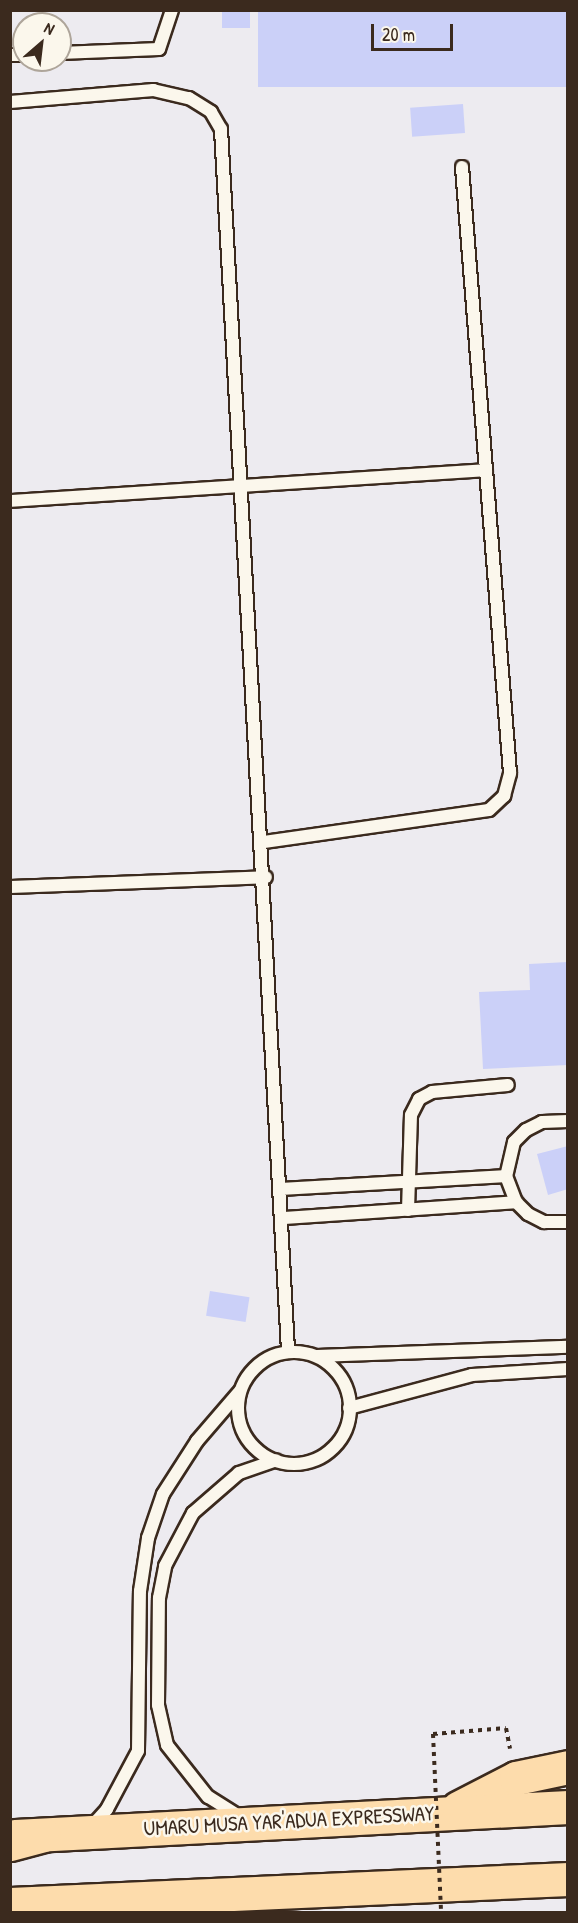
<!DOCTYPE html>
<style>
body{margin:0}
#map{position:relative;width:578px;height:1923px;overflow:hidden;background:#edebf0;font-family:"Patrick Hand",sans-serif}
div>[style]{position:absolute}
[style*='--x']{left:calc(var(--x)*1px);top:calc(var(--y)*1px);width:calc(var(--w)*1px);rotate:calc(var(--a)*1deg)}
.building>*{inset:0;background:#cbd0f8;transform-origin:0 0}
.path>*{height:4px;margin-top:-2px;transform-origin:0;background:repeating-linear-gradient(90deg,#3b2a1e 0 4.5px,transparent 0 9px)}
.roads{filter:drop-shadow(2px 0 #3b2a1e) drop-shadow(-2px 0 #3b2a1e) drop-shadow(0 2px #3b2a1e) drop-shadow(0 -2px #3b2a1e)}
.service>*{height:12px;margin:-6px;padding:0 6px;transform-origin:6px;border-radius:6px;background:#fbf7ec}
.service>.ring{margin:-6px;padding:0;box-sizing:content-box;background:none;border:12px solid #fbf7ec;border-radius:50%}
.trunk>*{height:33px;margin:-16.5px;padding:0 16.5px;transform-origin:16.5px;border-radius:16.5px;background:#fddcac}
.motorway>*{height:33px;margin:-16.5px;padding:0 16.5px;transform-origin:16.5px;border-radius:16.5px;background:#fddcac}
.path-bridge>*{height:4px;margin-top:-2px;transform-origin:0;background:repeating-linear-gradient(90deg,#3b2a1e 0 4.5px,transparent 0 9px)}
span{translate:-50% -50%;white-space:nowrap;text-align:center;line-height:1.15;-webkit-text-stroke:5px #fbf7ec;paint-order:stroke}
.street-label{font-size:21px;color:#3b2a1e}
.frame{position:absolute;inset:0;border:12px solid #3b2a1e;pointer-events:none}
.north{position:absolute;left:12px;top:12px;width:60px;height:60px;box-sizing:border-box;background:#fbf7ec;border:2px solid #aea59a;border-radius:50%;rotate:28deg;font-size:16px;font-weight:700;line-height:24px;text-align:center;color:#3b2a1e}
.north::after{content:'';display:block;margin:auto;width:21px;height:27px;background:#3b2a1e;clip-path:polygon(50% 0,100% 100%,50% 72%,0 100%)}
.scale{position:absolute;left:371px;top:24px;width:82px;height:27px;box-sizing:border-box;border:3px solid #3b2a1e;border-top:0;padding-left:8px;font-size:18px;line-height:21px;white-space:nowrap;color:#3b2a1e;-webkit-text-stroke:4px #fbf7ec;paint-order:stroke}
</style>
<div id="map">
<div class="building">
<i style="left:222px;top:10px;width:28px;height:18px"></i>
<i style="left:258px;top:10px;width:310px;height:77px"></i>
<i style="left:463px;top:104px;width:29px;height:53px;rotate:86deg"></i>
<i style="clip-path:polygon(568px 962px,568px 1065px,483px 1069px,479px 992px,530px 990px,529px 964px)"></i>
<i style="clip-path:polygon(568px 1146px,568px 1189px,548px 1195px,537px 1154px)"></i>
<i style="left:210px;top:1291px;width:40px;height:25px;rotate:9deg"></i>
</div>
<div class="path">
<i style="--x:433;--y:1734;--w:73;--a:-4.7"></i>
<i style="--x:506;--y:1728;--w:21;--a:79"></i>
</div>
<div class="roads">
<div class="service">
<i style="--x:60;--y:53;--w:99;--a:-2.3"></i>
<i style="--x:159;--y:49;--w:41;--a:-71.6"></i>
<i style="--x:10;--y:55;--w:14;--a:0"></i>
<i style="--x:10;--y:102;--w:144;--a:-4.8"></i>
<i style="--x:153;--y:90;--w:37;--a:13"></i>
<i style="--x:189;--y:98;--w:26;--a:32"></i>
<i style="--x:211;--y:112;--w:20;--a:60"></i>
<i style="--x:221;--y:129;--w:1225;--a:86.86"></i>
<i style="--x:10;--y:501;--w:477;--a:-3.7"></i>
<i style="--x:264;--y:842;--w:227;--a:-8.1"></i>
<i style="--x:489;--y:810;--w:21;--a:-43"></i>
<i style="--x:504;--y:796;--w:24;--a:-75"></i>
<i style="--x:510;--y:773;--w:608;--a:-94.53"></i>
<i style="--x:10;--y:887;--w:256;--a:-2.2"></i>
<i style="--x:568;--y:1121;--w:26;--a:178"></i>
<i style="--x:542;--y:1122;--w:18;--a:153"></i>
<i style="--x:526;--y:1130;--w:17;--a:135"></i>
<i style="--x:514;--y:1142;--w:35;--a:103"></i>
<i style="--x:506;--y:1176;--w:28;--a:69"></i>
<i style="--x:516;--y:1202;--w:17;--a:45"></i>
<i style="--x:528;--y:1214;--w:18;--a:27"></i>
<i style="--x:544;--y:1222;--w:24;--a:0"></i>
<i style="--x:282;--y:1189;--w:224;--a:-3.3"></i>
<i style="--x:408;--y:1210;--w:95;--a:-88.2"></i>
<i style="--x:411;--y:1115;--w:18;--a:-63"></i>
<i style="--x:419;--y:1099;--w:15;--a:-28"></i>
<i style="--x:432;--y:1092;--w:76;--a:-5.3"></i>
<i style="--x:283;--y:1218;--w:234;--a:-3.9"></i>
<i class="ring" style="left:238px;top:1352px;width:100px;height:100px"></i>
<i style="--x:317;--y:1356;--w:251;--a:-2.1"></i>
<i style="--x:349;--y:1408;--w:127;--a:-15"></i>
<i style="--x:472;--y:1375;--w:96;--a:-3.6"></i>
<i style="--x:239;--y:1816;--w:36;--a:-148"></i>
<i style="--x:208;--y:1797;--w:66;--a:-128.3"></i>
<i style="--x:167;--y:1745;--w:41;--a:-102.7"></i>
<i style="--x:158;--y:1705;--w:107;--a:-89.5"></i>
<i style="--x:159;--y:1598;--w:33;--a:-79"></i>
<i style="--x:165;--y:1566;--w:60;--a:-62.2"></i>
<i style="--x:193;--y:1513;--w:61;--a:-41"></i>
<i style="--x:239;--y:1473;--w:39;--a:-19"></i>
<i style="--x:91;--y:1827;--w:24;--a:-48"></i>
<i style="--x:107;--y:1809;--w:66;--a:-61.9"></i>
<i style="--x:138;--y:1751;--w:160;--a:-89.3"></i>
<i style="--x:140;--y:1591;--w:54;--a:-81.4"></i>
<i style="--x:148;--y:1538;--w:46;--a:-71.2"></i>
<i style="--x:163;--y:1494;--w:63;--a:-57.3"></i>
<i style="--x:197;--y:1441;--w:66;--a:-49.3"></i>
</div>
<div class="trunk">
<i style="--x:458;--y:1808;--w:65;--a:-27.3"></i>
<i style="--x:516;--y:1778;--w:53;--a:-11.9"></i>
<i style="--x:15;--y:1836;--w:554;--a:-3"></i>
</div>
<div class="motorway">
<i style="--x:10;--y:1844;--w:35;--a:-15"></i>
<i style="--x:10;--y:1904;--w:559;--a:-2.57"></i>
</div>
</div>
<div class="path-bridge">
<i style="--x:433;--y:1734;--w:178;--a:87.4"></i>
</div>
<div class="street-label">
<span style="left:289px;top:1821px;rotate:-3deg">UMARU MUSA YAR'ADUA EXPRESSWAY</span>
</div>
<div class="frame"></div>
<div class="north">N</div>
<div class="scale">20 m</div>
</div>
